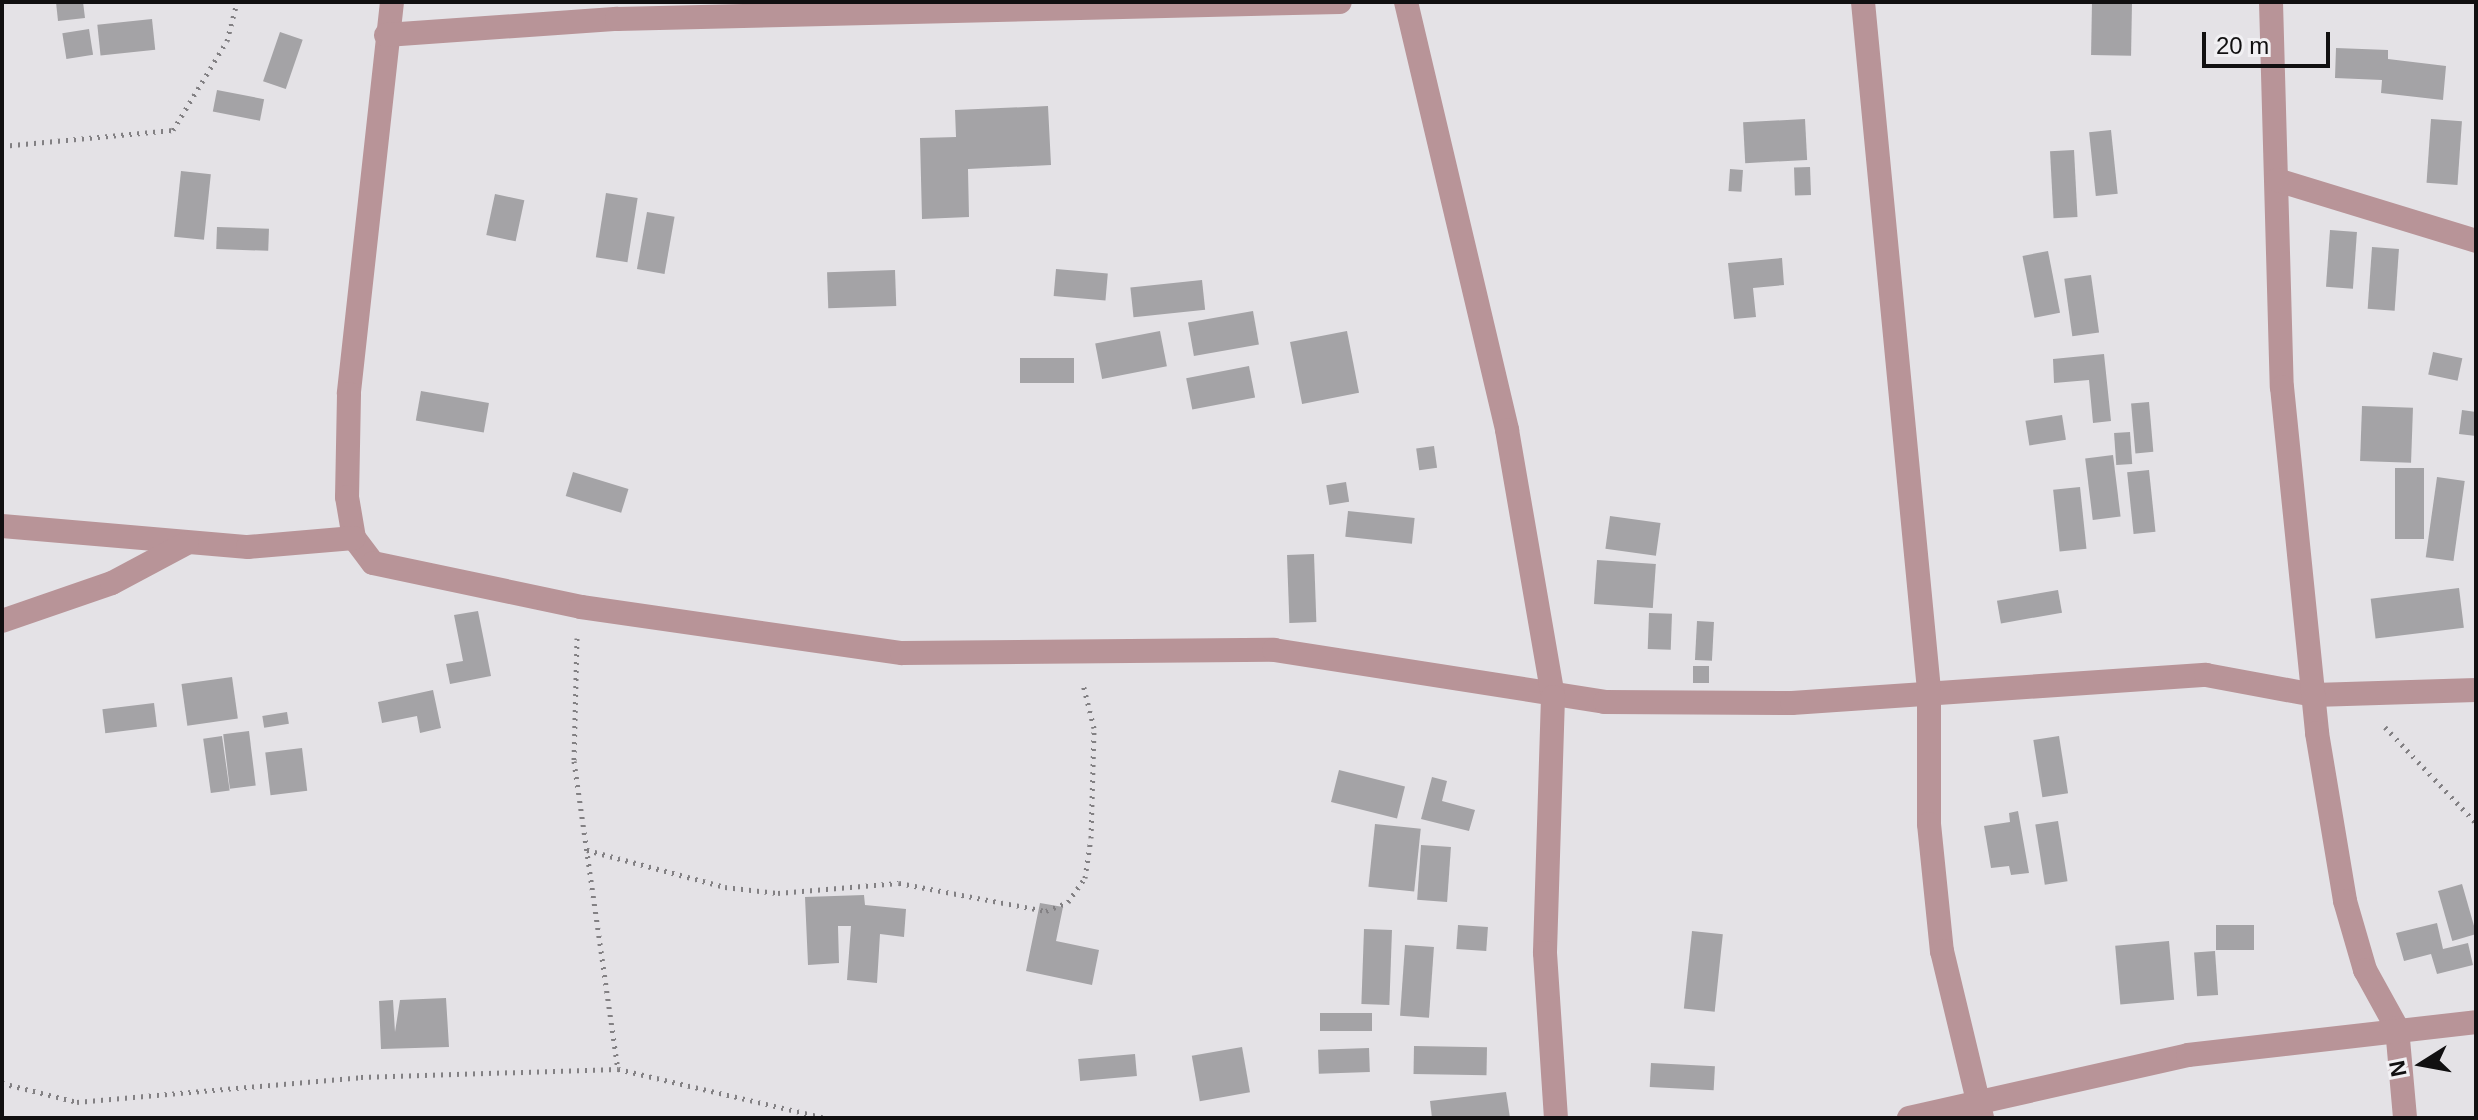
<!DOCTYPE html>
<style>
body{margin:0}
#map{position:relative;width:2478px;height:1120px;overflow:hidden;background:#e4e2e6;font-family:Arial,sans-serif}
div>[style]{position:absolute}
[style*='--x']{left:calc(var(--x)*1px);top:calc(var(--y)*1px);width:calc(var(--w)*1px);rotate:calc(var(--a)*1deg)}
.building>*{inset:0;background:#a4a3a6;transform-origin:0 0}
.path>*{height:5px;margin-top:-2.5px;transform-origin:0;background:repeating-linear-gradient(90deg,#828083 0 2px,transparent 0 8px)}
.minor>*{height:24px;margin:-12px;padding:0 12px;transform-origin:12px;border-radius:12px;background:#b89498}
span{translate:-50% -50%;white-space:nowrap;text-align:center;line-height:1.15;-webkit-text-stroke:6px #f1f0f3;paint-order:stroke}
.frame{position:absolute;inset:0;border:4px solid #111011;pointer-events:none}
.north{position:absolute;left:2382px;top:1024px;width:80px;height:80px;-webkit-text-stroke:6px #f1f0f3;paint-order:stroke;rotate:259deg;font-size:22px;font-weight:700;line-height:32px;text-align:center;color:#111011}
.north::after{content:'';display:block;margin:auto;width:28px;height:36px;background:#111011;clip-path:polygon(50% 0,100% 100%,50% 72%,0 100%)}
.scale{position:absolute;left:2202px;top:32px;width:128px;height:36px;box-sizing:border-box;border:4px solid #111011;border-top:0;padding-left:10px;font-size:24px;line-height:28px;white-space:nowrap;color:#111011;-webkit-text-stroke:6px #f1f0f3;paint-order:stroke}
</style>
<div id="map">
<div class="building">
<i style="clip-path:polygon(56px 2px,83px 2px,85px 18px,58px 21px)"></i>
<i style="left:2092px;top:2px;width:40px;height:53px;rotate:1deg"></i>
<i style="left:152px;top:19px;width:31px;height:55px;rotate:84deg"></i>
<i style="left:89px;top:29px;width:26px;height:27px;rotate:81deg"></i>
<i style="left:280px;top:32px;width:24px;height:52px;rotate:19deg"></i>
<i style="clip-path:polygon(2336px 48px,2388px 50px,2388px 59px,2446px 66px,2443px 100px,2381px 93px,2382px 80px,2335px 78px)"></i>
<i style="left:217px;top:90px;width:48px;height:22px;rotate:11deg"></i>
<i style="clip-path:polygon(1048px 106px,1051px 165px,968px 169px,969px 217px,922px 219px,920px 138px,956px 137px,955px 110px)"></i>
<i style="left:1805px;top:119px;width:41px;height:62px;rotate:87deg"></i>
<i style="left:2431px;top:119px;width:31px;height:64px;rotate:4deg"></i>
<i style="left:2111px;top:130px;width:64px;height:22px;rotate:84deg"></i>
<i style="left:2074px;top:150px;width:67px;height:24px;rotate:87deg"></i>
<i style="left:1810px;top:167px;width:28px;height:16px;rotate:88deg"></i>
<i style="left:1730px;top:169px;width:13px;height:22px;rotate:4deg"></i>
<i style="left:181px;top:171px;width:30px;height:66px;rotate:6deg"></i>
<i style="left:606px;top:193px;width:32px;height:65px;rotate:9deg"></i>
<i style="left:495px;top:194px;width:30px;height:42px;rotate:12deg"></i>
<i style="left:647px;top:212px;width:28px;height:58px;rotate:10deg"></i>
<i style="left:217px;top:227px;width:52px;height:22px;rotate:2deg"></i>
<i style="left:2330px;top:230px;width:27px;height:57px;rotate:4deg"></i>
<i style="left:2372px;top:247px;width:27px;height:62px;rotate:4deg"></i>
<i style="left:2048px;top:251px;width:63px;height:26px;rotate:79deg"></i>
<i style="clip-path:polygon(1782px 258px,1784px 285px,1753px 288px,1756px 317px,1734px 319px,1728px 263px)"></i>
<i style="left:1056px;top:269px;width:52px;height:27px;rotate:5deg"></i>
<i style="left:895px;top:270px;width:36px;height:68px;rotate:88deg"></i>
<i style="left:2091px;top:275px;width:58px;height:27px;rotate:82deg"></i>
<i style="left:1202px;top:280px;width:30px;height:72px;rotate:84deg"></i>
<i style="left:1253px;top:311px;width:34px;height:66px;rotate:80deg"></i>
<i style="left:1160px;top:331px;width:36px;height:66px;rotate:79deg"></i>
<i style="left:1347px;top:331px;width:63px;height:58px;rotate:79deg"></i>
<i style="left:2433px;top:352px;width:30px;height:23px;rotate:12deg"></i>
<i style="clip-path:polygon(2104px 354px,2111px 421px,2093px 423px,2089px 380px,2054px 383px,2053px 359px)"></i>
<i style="left:1020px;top:358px;width:54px;height:25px"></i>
<i style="left:1249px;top:366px;width:32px;height:64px;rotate:79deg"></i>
<i style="left:421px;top:391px;width:69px;height:30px;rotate:10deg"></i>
<i style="left:2149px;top:402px;width:50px;height:18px;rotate:85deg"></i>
<i style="left:2362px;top:406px;width:51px;height:55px;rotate:2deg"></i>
<i style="clip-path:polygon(2462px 410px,2476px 412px,2476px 436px,2459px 434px)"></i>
<i style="left:2062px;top:415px;width:25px;height:37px;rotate:81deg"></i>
<i style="left:2130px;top:432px;width:32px;height:16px;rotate:86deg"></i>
<i style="left:1434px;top:446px;width:22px;height:18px;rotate:82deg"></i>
<i style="left:2113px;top:455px;width:62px;height:28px;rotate:83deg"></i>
<i style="left:2395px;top:468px;width:29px;height:71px"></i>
<i style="left:2149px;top:470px;width:62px;height:22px;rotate:84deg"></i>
<i style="left:573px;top:472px;width:58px;height:25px;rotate:17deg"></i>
<i style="left:2437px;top:477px;width:28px;height:81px;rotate:8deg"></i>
<i style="left:1346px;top:482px;width:20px;height:20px;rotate:81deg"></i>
<i style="left:2080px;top:487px;width:62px;height:27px;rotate:84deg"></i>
<i style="left:1348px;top:511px;width:67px;height:26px;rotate:6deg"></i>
<i style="left:1610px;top:516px;width:51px;height:33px;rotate:8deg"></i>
<i style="left:1314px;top:554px;width:68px;height:27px;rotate:88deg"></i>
<i style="left:1597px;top:560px;width:59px;height:44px;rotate:4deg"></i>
<i style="left:2459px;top:588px;width:40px;height:89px;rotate:83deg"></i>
<i style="left:2058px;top:590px;width:23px;height:62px;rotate:80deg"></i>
<i style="clip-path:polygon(478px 611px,491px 676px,450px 684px,446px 664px,463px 661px,454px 615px)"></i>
<i style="left:1649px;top:613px;width:23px;height:36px;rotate:2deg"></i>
<i style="left:1697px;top:621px;width:17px;height:39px;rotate:3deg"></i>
<i style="left:1693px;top:666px;width:16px;height:17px"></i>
<i style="left:232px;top:677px;width:42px;height:51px;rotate:82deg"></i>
<i style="clip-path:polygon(433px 690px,441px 728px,420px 733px,417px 716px,382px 723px,378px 702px)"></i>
<i style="left:154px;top:703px;width:24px;height:52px;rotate:83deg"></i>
<i style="left:287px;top:712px;width:12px;height:25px;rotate:81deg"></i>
<i style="left:249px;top:731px;width:55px;height:26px;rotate:83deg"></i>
<i style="left:222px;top:736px;width:55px;height:19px;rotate:82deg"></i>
<i style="left:2059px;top:736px;width:58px;height:26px;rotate:81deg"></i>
<i style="left:302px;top:748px;width:43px;height:37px;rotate:83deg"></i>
<i style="left:1339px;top:770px;width:68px;height:33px;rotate:14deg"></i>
<i style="clip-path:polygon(1432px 777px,1447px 781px,1442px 801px,1475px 810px,1469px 831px,1421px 819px)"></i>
<i style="clip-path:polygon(2018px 811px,2029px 873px,2011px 875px,2009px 866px,1991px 868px,1984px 826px,2010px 822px,2009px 813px)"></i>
<i style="left:2058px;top:821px;width:61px;height:23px;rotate:81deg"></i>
<i style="left:1375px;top:824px;width:46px;height:63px;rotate:6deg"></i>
<i style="left:1421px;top:845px;width:30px;height:55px;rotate:4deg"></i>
<i style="left:2462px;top:884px;width:52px;height:25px;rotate:74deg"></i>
<i style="clip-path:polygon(864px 895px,865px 905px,906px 909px,904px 937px,880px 934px,877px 983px,847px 980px,851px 926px,838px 926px,839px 963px,808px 965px,805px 897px)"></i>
<i style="clip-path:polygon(1040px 903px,1063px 907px,1056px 941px,1099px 950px,1092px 985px,1026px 971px)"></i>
<i style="clip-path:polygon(2437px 923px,2443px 949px,2468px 943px,2473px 965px,2437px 974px,2431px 954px,2404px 961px,2396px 933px)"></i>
<i style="left:1458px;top:925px;width:30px;height:24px;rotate:4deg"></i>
<i style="left:2216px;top:925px;width:38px;height:25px"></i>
<i style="left:1364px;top:929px;width:28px;height:75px;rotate:2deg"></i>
<i style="left:1692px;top:931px;width:31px;height:78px;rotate:6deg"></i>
<i style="left:2169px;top:941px;width:59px;height:54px;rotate:85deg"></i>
<i style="left:1405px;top:945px;width:29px;height:71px;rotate:4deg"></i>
<i style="left:2215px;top:951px;width:44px;height:21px;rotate:86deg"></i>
<i style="clip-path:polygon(446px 998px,449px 1047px,381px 1049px,379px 1001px,393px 1000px,395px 1032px,400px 1000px)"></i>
<i style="left:1372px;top:1013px;width:18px;height:52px;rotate:90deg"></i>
<i style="left:1414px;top:1046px;width:73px;height:28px;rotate:1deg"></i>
<i style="left:1242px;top:1047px;width:46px;height:51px;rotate:80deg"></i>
<i style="left:1369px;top:1048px;width:24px;height:51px;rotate:88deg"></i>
<i style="left:1135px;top:1054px;width:22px;height:57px;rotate:85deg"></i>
<i style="left:1651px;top:1063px;width:64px;height:24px;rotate:3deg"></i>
<i style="clip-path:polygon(1506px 1092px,1510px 1118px,1432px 1118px,1430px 1101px)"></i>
</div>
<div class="path">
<i style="--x:2;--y:146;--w:172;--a:-5.3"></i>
<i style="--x:173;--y:130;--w:104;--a:-58.8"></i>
<i style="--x:227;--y:41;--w:40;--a:-75.6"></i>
<i style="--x:577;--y:638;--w:123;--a:91.4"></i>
<i style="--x:574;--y:761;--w:311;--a:81.9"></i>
<i style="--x:2385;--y:727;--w:132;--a:46.5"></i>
<i style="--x:587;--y:850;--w:143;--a:15"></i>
<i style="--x:725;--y:887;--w:53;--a:6.5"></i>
<i style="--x:778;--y:893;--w:121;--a:-4.7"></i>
<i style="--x:899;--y:883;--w:150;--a:10.8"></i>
<i style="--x:1046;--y:911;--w:24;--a:-22"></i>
<i style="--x:1068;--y:902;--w:29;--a:-55"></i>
<i style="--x:1085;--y:878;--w:40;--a:-81.5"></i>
<i style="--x:1091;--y:838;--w:110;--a:-88.4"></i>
<i style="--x:1094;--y:728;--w:45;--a:-104"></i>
<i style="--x:2;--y:1083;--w:77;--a:14.2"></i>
<i style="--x:77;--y:1102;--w:285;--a:-5"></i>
<i style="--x:361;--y:1077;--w:257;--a:-1.8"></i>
<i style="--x:618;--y:1069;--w:213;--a:13.3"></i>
</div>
<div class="minor">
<i style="--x:392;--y:2;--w:394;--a:96.3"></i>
<i style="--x:349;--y:394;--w:103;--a:91.1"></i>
<i style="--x:347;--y:497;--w:42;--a:80.3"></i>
<i style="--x:354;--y:538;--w:31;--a:53"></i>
<i style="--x:373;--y:563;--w:213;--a:11.9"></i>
<i style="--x:581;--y:607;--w:324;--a:8.2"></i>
<i style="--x:902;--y:653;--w:372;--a:-0.5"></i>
<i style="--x:1274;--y:650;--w:335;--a:8.9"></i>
<i style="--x:1605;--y:702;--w:187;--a:0.3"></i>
<i style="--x:1792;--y:703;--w:415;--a:-3.9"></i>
<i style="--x:2206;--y:675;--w:110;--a:10.5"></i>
<i style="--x:2314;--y:695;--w:162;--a:-1.8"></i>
<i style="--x:1406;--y:2;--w:440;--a:76.7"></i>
<i style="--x:1507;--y:430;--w:271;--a:80.2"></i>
<i style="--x:1553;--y:697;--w:256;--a:91.8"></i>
<i style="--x:1545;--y:953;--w:165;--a:86.2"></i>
<i style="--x:1863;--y:2;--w:691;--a:84.52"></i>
<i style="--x:1929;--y:690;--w:134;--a:90"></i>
<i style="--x:1929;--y:824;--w:128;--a:84.2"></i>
<i style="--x:1942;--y:951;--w:172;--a:76.5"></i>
<i style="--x:2271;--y:2;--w:385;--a:88.4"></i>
<i style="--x:2282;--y:387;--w:348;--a:84.2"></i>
<i style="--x:2317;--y:733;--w:170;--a:80.5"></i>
<i style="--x:2345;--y:901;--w:72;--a:73.8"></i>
<i style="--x:2365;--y:970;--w:66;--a:61.1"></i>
<i style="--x:2397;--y:1028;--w:90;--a:84.9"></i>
<i style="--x:386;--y:35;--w:232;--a:-4"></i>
<i style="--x:617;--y:19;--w:723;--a:-1.35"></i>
<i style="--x:2277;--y:180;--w:208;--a:17"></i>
<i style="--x:2;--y:526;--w:247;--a:4.9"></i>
<i style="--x:248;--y:547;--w:106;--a:-4.9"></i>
<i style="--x:2;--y:621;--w:116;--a:-19.1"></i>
<i style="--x:112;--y:583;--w:85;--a:-28.1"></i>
<i style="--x:1909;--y:1118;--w:286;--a:-12.7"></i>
<i style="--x:2188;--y:1055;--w:290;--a:-6.5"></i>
</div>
<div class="frame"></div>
<div class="north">N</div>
<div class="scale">20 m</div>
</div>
